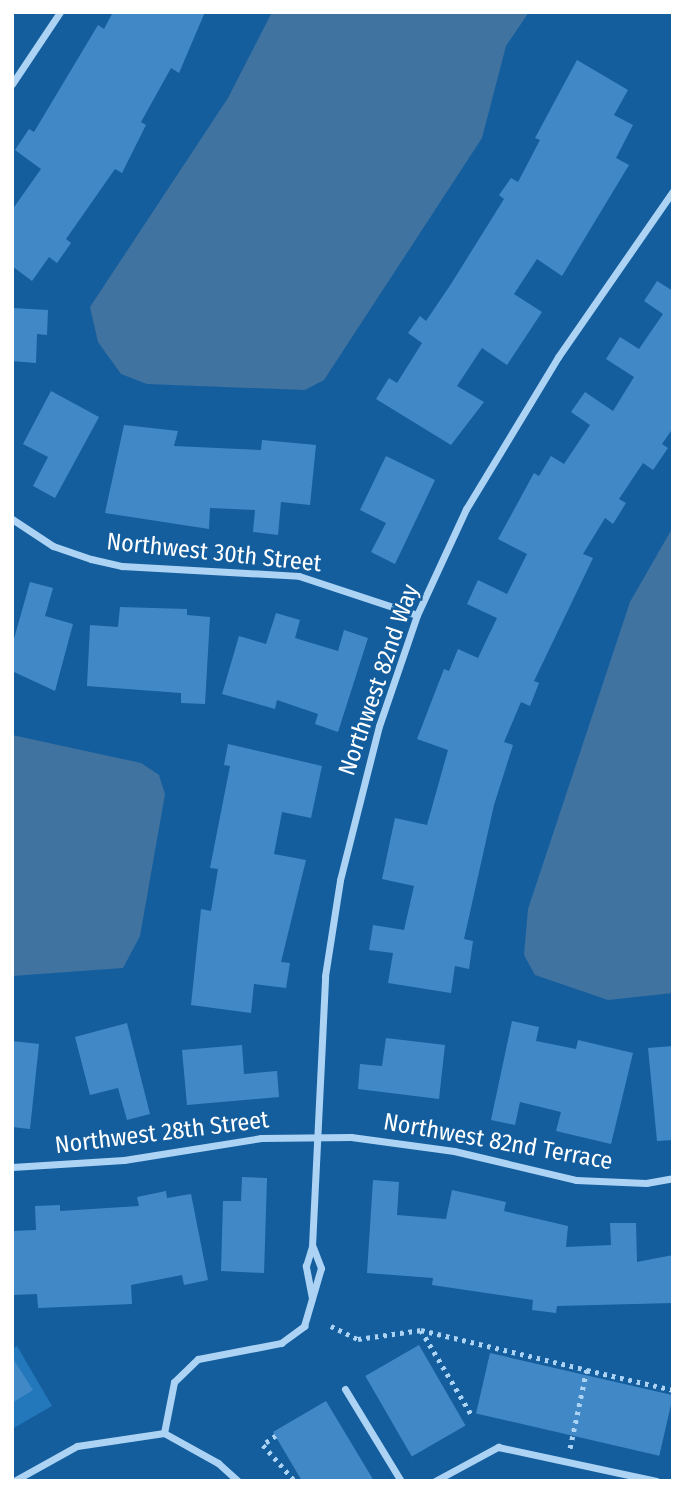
<!DOCTYPE html>
<style>
body{margin:0}
#map{position:relative;width:685px;height:1493px;overflow:hidden;background:#145e9e;font-family:"Fira Sans Condensed",sans-serif}
div>[style]{position:absolute}
[style*='--x']{left:calc(var(--x)*1px);top:calc(var(--y)*1px);width:calc(var(--w)*1px);rotate:calc(var(--a)*1deg)}
.green>*{inset:0;background:#2377bb}
.water>*{inset:0;background:#4073a0}
.building>*{inset:0;background:#4189c6;transform-origin:0 0}
.path>*{height:4.5px;margin-top:-2.25px;transform-origin:0;background:repeating-linear-gradient(90deg,#acd3f4 0 3.5px,transparent 0 8.5px)}
.street>*{height:7px;margin:-3.5px;padding:0 3.5px;transform-origin:3.5px;border-radius:3.5px;background:#acd3f4}
span{translate:-50% -50%;white-space:nowrap;text-align:center;line-height:1.15;-webkit-text-stroke:5px #145e9e;paint-order:stroke}
.street-label{font-size:24px;color:#fff}
.frame{position:absolute;inset:0;border:14px solid #fff;pointer-events:none}
</style>
<div id="map">
<div class="green">
<i style="clip-path:polygon(17px 1346px,52px 1406px,12px 1429px,12px 1349px)"></i>
</div>
<div class="water">
<i style="clip-path:polygon(272px 12px,529px 12px,506px 46px,482px 138px,324px 380px,305px 390px,147px 384px,121px 374px,98px 342px,90px 307px,228px 98px)"></i>
<i style="clip-path:polygon(673px 527px,673px 993px,608px 1000px,535px 975px,524px 955px,528px 909px,630px 602px)"></i>
<i style="clip-path:polygon(12px 735px,141px 763px,159px 775px,165px 794px,140px 936px,123px 968px,12px 976px)"></i>
</div>
<div class="building">
<i style="clip-path:polygon(113px 12px,205px 12px,179px 73px,171px 68px,141px 122px,146px 125px,122px 173px,115px 169px,66px 239px,71px 243px,57px 263px,49px 257px,32px 281px,12px 266px,12px 210px,41px 169px,15px 150px,29px 129px,34px 132px,98px 25px,104px 29px)"></i>
<i style="clip-path:polygon(577px 60px,628px 90px,614px 115px,633px 125px,616px 158px,629px 165px,562px 276px,537px 259px,514px 294px,542px 312px,507px 365px,482px 348px,457px 386px,484px 402px,451px 445px,376px 399px,389px 378px,397px 383px,422px 343px,408px 333px,420px 316px,426px 321px,451px 284px,504px 199px,499px 195px,511px 178px,518px 182px,540px 140px,535px 138px)"></i>
<i style="clip-path:polygon(657px 281px,673px 291px,673px 428px,662px 444px,668px 448px,653px 470px,643px 463px,619px 499px,626px 503px,613px 524px,605px 518px,583px 554px,593px 558px,534px 681px,539px 683px,530px 706px,521px 702px,504px 742px,513px 745px,494px 805px,464px 939px,473px 941px,469px 969px,455px 966px,451px 993px,388px 983px,393px 953px,369px 950px,373px 925px,404px 930px,414px 886px,382px 879px,395px 818px,427px 825px,448px 750px,417px 739px,444px 669px,449px 671px,458px 649px,478px 658px,497px 618px,467px 604px,478px 580px,507px 594px,527px 554px,498px 539px,534px 473px,539px 476px,551px 456px,564px 464px,590px 425px,571px 412px,585px 392px,613px 411px,634px 377px,606px 359px,620px 337px,639px 349px,663px 314px,644px 301px)"></i>
<i style="clip-path:polygon(12px 308px,48px 310px,47px 335px,37px 334px,36px 363px,12px 361px)"></i>
<i style="clip-path:polygon(51px 391px,99px 417px,55px 498px,33px 486px,48px 457px,23px 444px)"></i>
<i style="clip-path:polygon(124px 425px,178px 431px,174px 446px,261px 450px,262px 440px,316px 445px,310px 505px,281px 502px,278px 535px,253px 532px,255px 510px,210px 508px,209px 529px,105px 513px)"></i>
<i style="clip-path:polygon(386px 456px,435px 480px,395px 564px,371px 552px,386px 523px,360px 510px)"></i>
<i style="clip-path:polygon(30px 582px,53px 588px,45px 616px,73px 624px,55px 691px,12px 671px,12px 646px)"></i>
<i style="clip-path:polygon(120px 607px,187px 609px,187px 615px,210px 617px,205px 704px,181px 703px,181px 693px,87px 686px,90px 625px,118px 627px)"></i>
<i style="clip-path:polygon(276px 613px,300px 620px,295px 638px,338px 651px,344px 630px,368px 638px,338px 732px,315px 724px,318px 714px,277px 700px,275px 709px,222px 694px,239px 636px,266px 644px)"></i>
<i style="clip-path:polygon(228px 744px,322px 766px,311px 818px,282px 812px,274px 854px,306px 860px,281px 962px,290px 963px,286px 988px,254px 984px,251px 1013px,191px 1005px,201px 909px,211px 911px,218px 869px,210px 868px,230px 766px,224px 765px)"></i>
<i style="clip-path:polygon(512px 1021px,539px 1027px,536px 1041px,576px 1049px,578px 1040px,633px 1053px,611px 1144px,556px 1131px,561px 1112px,520px 1102px,515px 1125px,491px 1120px)"></i>
<i style="clip-path:polygon(127px 1023px,150px 1114px,127px 1120px,118px 1088px,90px 1095px,75px 1037px)"></i>
<i style="clip-path:polygon(386px 1038px,445px 1045px,439px 1099px,358px 1089px,360px 1064px,382px 1066px)"></i>
<i style="clip-path:polygon(12px 1041px,39px 1044px,30px 1129px,12px 1127px)"></i>
<i style="clip-path:polygon(242px 1045px,244px 1074px,277px 1071px,279px 1097px,187px 1105px,182px 1050px)"></i>
<i style="clip-path:polygon(673px 1046px,673px 1140px,657px 1141px,648px 1048px)"></i>
<i style="clip-path:polygon(242px 1177px,267px 1178px,264px 1273px,221px 1271px,223px 1201px,241px 1201px)"></i>
<i style="clip-path:polygon(373px 1180px,399px 1182px,397px 1215px,446px 1219px,452px 1190px,506px 1202px,504px 1211px,568px 1226px,566px 1247px,611px 1245px,610px 1223px,636px 1223px,637px 1262px,673px 1255px,673px 1303px,557px 1306px,556px 1313px,532px 1310px,533px 1300px,432px 1285px,433px 1278px,367px 1273px)"></i>
<i style="clip-path:polygon(166px 1191px,167px 1198px,191px 1194px,208px 1280px,184px 1285px,182px 1275px,131px 1285px,132px 1304px,38px 1308px,37px 1294px,12px 1295px,12px 1231px,36px 1230px,35px 1206px,60px 1205px,60px 1211px,139px 1206px,137px 1197px)"></i>
<i style="left:419px;top:1345px;width:93px;height:62px;rotate:60deg"></i>
<i style="left:490px;top:1353px;width:188px;height:62px;rotate:13deg"></i>
<i style="clip-path:polygon(12px 1357px,33px 1390px,12px 1403px)"></i>
<i style="clip-path:polygon(326px 1401px,374px 1481px,302px 1481px,273px 1432px)"></i>
</div>
<div class="path">
<i style="--x:331;--y:1326;--w:30;--a:26"></i>
<i style="--x:358;--y:1339;--w:64;--a:-8.1"></i>
<i style="--x:421;--y:1330;--w:98;--a:59.2"></i>
<i style="--x:421;--y:1330;--w:171;--a:13.5"></i>
<i style="--x:587;--y:1370;--w:82;--a:102"></i>
<i style="--x:587;--y:1370;--w:88;--a:13.1"></i>
<i style="--x:276;--y:1436;--w:16;--a:145"></i>
<i style="--x:263;--y:1445;--w:48;--a:48.4"></i>
</div>
<div class="street">
<i style="--x:12;--y:84;--w:87;--a:-56.3"></i>
<i style="--x:12;--y:519;--w:49;--a:33.4"></i>
<i style="--x:53;--y:546;--w:40;--a:18.9"></i>
<i style="--x:91;--y:559;--w:32;--a:13"></i>
<i style="--x:122;--y:566;--w:177;--a:3.2"></i>
<i style="--x:299;--y:576;--w:124;--a:18.3"></i>
<i style="--x:12;--y:1167;--w:112;--a:-3.6"></i>
<i style="--x:124;--y:1160;--w:139;--a:-9.1"></i>
<i style="--x:261;--y:1138;--w:90;--a:-0.6"></i>
<i style="--x:351;--y:1137;--w:104;--a:7.7"></i>
<i style="--x:454;--y:1151;--w:125;--a:13.4"></i>
<i style="--x:576;--y:1180;--w:70;--a:2.5"></i>
<i style="--x:646;--y:1183;--w:27;--a:-10"></i>
<i style="--x:312;--y:1298;--w:33;--a:-101"></i>
<i style="--x:306;--y:1266;--w:21;--a:-73"></i>
<i style="--x:312;--y:1246;--w:270;--a:-87.2"></i>
<i style="--x:325;--y:976;--w:97;--a:-81.1"></i>
<i style="--x:340;--y:880;--w:159;--a:-75.8"></i>
<i style="--x:379;--y:726;--w:117;--a:-71.1"></i>
<i style="--x:417;--y:615;--w:117;--a:-65.2"></i>
<i style="--x:466;--y:509;--w:178;--a:-58.8"></i>
<i style="--x:558;--y:357;--w:202;--a:-55.3"></i>
<i style="--x:345;--y:1389;--w:108;--a:58.7"></i>
<i style="--x:164;--y:1433;--w:52;--a:-78.9"></i>
<i style="--x:174;--y:1382;--w:33;--a:-44"></i>
<i style="--x:198;--y:1359;--w:85;--a:-10.9"></i>
<i style="--x:281;--y:1343;--w:29;--a:-36"></i>
<i style="--x:304;--y:1326;--w:60;--a:-73.7"></i>
<i style="--x:321;--y:1268;--w:22;--a:-111"></i>
<i style="--x:164;--y:1433;--w:62;--a:29.1"></i>
<i style="--x:218;--y:1463;--w:27;--a:42"></i>
<i style="--x:14;--y:1481;--w:72;--a:-29.1"></i>
<i style="--x:77;--y:1446;--w:88;--a:-8.5"></i>
<i style="--x:435;--y:1481;--w:72;--a:-28.4"></i>
<i style="--x:498;--y:1447;--w:162;--a:12.1"></i>
</div>
<div class="street-label">
<span style="left:214px;top:553px;rotate:6deg">Northwest 30th Street</span>
<span style="left:379px;top:680px;rotate:-71deg">Northwest 82nd Way</span>
<span style="left:162px;top:1133px;rotate:-7deg">Northwest 28th Street</span>
<span style="left:498px;top:1142px;rotate:10deg">Northwest 82nd Terrace</span>
</div>
<div class="frame"></div>
</div>
